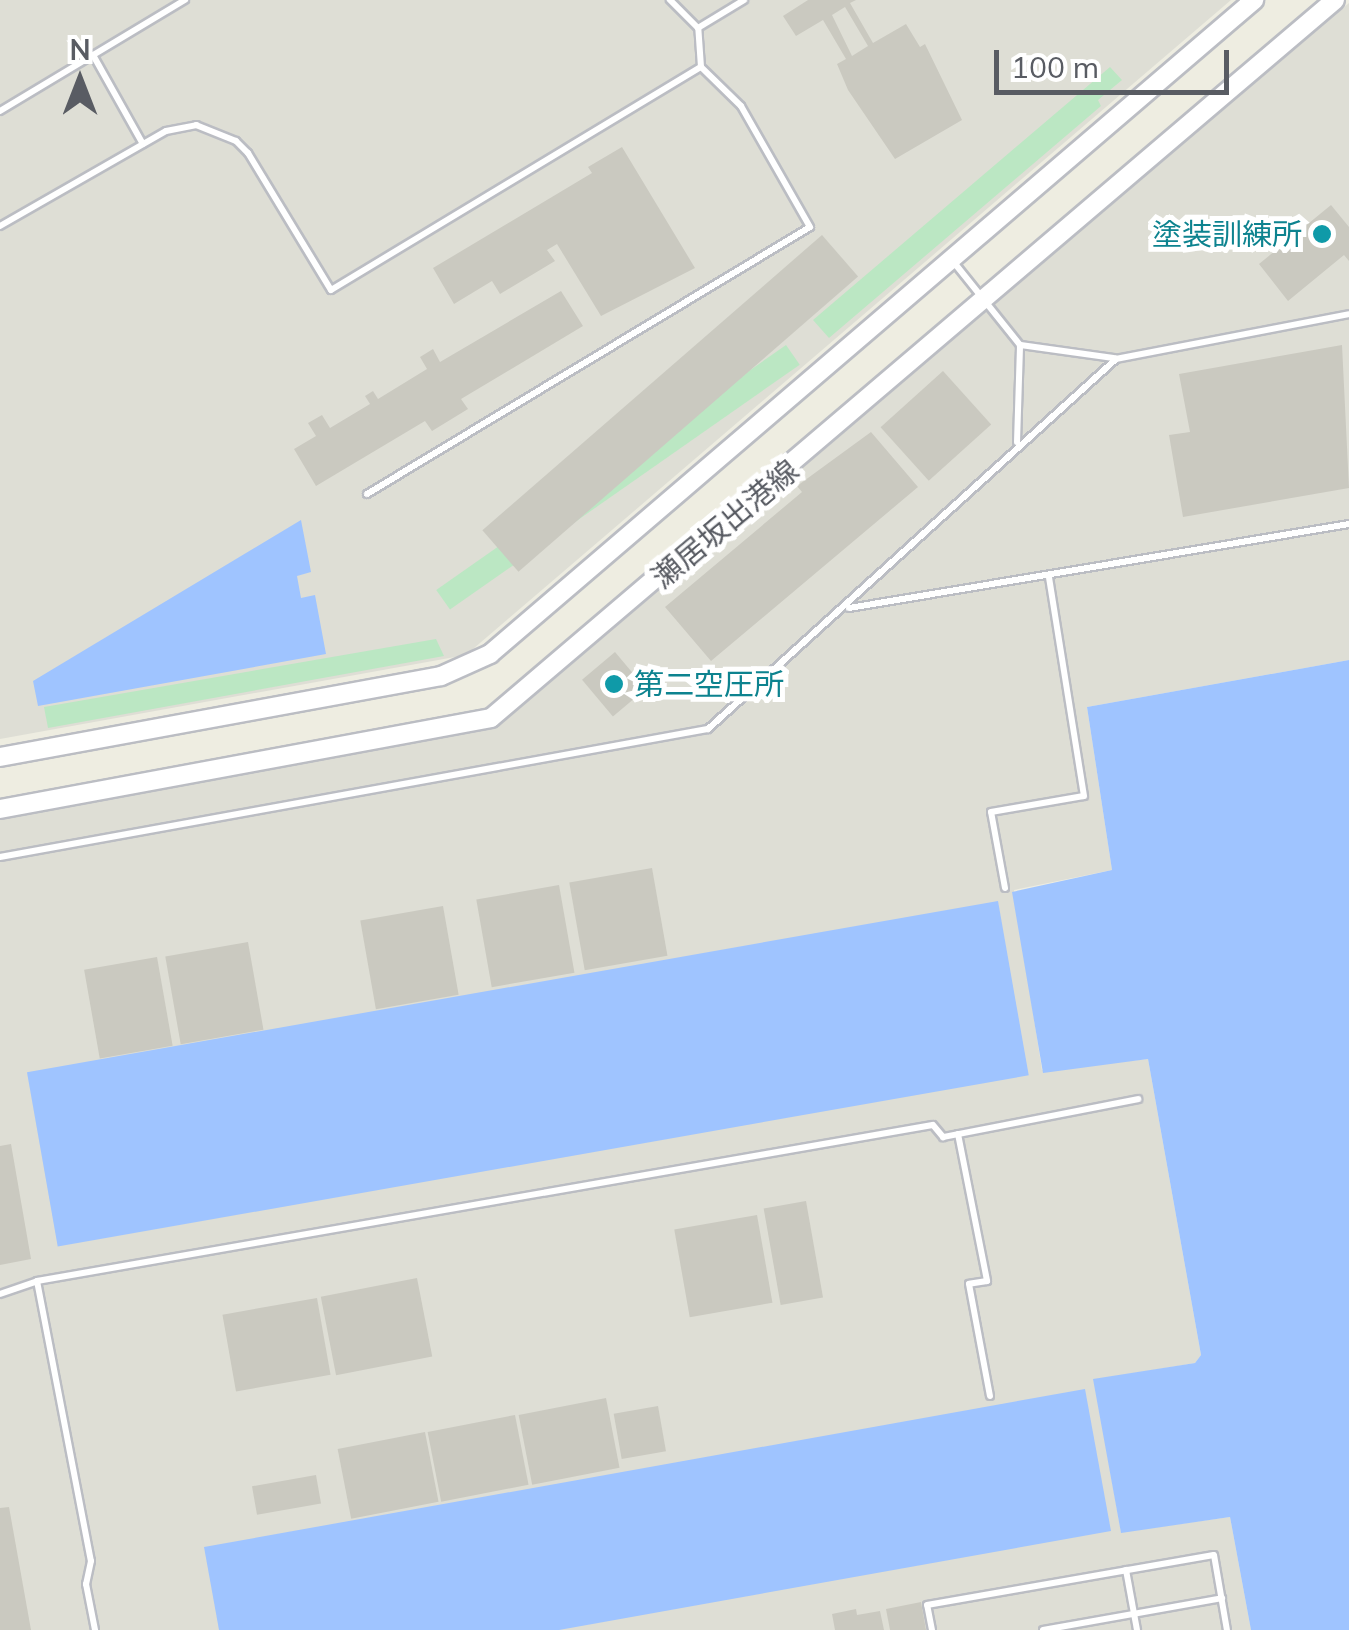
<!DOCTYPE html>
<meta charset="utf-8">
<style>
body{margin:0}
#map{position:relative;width:1349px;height:1630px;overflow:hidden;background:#eeede1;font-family:Mulish,"Noto Sans JP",sans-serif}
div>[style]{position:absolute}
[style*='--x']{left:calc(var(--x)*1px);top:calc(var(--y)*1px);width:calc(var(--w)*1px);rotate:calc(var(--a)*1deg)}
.industrial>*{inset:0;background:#deded5}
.green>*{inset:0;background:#bbe7c3;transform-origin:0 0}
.water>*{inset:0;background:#9fc4ff;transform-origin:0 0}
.building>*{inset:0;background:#cac9c0;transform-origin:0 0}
.roads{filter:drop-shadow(2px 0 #bbbdc3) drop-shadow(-2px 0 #bbbdc3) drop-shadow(0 2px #bbbdc3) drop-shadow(0 -2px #bbbdc3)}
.lane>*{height:6px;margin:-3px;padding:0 3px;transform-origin:3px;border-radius:3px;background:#fff}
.secondary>*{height:18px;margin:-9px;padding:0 9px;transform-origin:9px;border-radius:9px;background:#fff}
.dots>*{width:28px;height:28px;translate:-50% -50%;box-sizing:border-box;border:5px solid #fff;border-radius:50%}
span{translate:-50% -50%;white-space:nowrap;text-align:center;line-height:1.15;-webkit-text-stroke:10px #fff;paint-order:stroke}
.culture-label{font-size:30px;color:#0d838f}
.right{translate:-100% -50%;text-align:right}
.left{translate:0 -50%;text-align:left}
.street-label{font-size:30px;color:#595c63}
.north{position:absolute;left:30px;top:30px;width:100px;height:100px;-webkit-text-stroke:8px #fff;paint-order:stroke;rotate:0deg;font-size:28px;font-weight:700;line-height:40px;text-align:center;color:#595c63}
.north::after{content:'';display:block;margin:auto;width:35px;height:45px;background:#595c63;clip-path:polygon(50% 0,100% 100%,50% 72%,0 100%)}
.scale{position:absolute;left:994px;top:50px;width:235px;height:45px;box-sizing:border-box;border:5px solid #595c63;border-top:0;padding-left:12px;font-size:30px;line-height:35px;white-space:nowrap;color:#595c63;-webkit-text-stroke:8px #fff;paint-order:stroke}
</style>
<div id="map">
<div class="industrial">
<i style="clip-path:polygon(0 0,1231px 0,466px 655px,0 739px)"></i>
<i style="clip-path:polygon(1349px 3px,1349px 660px,1087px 707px,1112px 870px,1014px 890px,1042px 1070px,1148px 1059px,1201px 1355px,1195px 1363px,1094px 1380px,1121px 1532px,1230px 1517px,1251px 1630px,0 1630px,0 820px,498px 727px)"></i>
</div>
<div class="green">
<i style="clip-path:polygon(1110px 67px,1122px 80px,1098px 100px,1101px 106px,829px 338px,813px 320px)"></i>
<i style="left:786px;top:345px;width:24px;height:427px;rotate:55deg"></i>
<i style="clip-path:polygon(436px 639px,444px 656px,48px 728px,44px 707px)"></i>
</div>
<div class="water">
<i style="clip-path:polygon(301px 520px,311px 572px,297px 576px,301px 598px,315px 595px,326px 654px,38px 706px,33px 681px)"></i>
<i style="clip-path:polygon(1349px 660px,1349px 1630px,1251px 1630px,1230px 1517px,1121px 1533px,1093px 1379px,1195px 1363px,1201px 1355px,1148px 1059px,1043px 1073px,1012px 892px,1112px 870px,1087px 707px)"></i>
<i style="left:998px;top:901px;width:177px;height:986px;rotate:80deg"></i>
<i style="clip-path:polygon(1085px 1389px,1111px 1531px,559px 1630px,219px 1630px,204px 1547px)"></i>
</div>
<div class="building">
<i style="clip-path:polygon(evenodd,808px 0,856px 0,850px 3px,873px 43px,906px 24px,920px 47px,925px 44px,962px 120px,895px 159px,848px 90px,837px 64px,846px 59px,823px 20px,796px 36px,783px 16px,808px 0,845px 7px,868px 46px,852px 56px,832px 15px,845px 7px)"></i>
<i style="clip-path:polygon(622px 147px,695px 268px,601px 316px,557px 244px,547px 250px,555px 261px,500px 294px,492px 281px,454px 304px,433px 268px,592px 173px,588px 167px)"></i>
<i style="clip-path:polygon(1331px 205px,1349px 227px,1349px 261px,1344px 255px,1288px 301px,1259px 264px)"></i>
<i style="left:822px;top:235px;width:55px;height:450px;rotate:49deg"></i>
<i style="clip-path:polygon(561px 291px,583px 326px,461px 399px,468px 409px,432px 431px,425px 421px,316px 486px,294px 449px,316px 436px,308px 423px,322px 415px,330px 428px,370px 404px,365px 396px,373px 391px,378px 399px,427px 369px,420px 357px,433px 349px,440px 362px)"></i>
<i style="clip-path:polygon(1342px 345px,1349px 488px,1183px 517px,1169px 435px,1190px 432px,1179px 374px)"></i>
<i style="left:943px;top:371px;width:72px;height:84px;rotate:48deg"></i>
<i style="clip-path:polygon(871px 432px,918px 487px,711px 661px,665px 607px,802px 492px,797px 486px)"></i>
<i style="left:615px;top:652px;width:48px;height:43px;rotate:50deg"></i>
<i style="left:652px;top:868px;width:89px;height:84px;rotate:80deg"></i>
<i style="left:559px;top:885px;width:89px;height:84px;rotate:80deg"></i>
<i style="left:443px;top:906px;width:90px;height:84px;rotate:80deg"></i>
<i style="left:248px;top:942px;width:89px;height:84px;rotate:80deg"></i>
<i style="left:157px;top:957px;width:90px;height:74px;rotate:80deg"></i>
<i style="clip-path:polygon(11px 1144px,31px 1259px,0 1265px,0 1146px)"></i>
<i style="left:806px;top:1201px;width:98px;height:43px;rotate:80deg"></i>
<i style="left:757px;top:1215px;width:89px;height:84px;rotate:80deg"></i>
<i style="left:417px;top:1278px;width:80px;height:98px;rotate:79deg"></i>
<i style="left:317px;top:1298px;width:78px;height:96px;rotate:80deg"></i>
<i style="left:606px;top:1398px;width:71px;height:89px;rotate:79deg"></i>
<i style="left:658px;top:1406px;width:46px;height:45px;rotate:80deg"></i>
<i style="left:515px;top:1415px;width:71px;height:89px;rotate:79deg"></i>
<i style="left:425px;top:1432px;width:71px;height:89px;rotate:79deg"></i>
<i style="left:316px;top:1475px;width:29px;height:65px;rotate:80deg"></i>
<i style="clip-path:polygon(9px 1507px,31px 1630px,0 1630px,0 1508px)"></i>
<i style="clip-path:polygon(921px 1602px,926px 1630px,890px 1630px,886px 1609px)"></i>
<i style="clip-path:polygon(856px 1609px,857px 1615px,880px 1611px,884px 1630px,835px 1630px,832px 1614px)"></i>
</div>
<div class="roads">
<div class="lane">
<i style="--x:698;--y:28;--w:54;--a:-31.3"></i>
<i style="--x:93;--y:55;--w:102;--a:60.7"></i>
<i style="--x:0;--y:111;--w:216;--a:-31"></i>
<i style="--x:0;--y:226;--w:191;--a:-29.8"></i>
<i style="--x:166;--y:131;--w:31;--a:-11"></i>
<i style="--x:196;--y:125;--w:43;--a:21.8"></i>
<i style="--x:236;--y:141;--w:17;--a:45"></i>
<i style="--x:248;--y:153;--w:160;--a:58.8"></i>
<i style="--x:331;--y:290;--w:432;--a:-31.1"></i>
<i style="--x:701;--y:67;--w:39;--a:-94"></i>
<i style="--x:698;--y:28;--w:40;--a:-135"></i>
<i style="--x:952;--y:260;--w:109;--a:51.3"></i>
<i style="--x:1017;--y:442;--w:97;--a:-88.2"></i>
<i style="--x:1020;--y:345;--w:95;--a:7.9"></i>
<i style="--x:367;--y:494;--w:517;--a:-31.08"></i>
<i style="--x:810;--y:227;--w:139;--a:-119.7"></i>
<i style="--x:741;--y:106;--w:56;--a:-135.7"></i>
<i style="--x:849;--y:608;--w:507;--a:-9.54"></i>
<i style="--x:0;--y:857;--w:719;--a:-10.25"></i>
<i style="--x:708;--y:729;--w:551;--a:-42.2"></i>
<i style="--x:1116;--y:359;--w:237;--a:-10.9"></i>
<i style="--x:1005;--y:888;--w:77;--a:-100.4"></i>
<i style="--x:991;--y:812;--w:94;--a:-9.8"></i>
<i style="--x:1084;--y:796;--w:222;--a:-99.1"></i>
<i style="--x:958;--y:1134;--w:150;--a:78.8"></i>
<i style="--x:987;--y:1281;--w:18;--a:171"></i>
<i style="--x:969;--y:1284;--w:114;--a:79.4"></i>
<i style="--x:37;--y:1281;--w:285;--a:79.1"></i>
<i style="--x:91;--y:1561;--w:24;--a:102"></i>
<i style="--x:86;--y:1584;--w:47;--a:78.9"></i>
<i style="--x:0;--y:1294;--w:39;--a:-19"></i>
<i style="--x:37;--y:1281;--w:909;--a:-9.88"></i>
<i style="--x:933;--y:1125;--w:16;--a:50"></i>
<i style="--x:943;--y:1137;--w:199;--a:-11"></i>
<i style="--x:1126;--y:1570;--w:61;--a:79.6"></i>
<i style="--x:932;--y:1630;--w:25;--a:-101"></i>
<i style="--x:927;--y:1605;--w:291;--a:-9.9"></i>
<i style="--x:1214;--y:1555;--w:76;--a:80.2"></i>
<i style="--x:1043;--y:1630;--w:182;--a:-10.1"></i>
</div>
<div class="secondary">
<i style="--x:0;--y:757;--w:448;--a:-10.4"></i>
<i style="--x:441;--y:676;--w:54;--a:-24.2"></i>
<i style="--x:490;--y:654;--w:1006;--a:-40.56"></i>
<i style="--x:0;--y:809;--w:499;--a:-10.5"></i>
<i style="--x:491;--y:718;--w:1108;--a:-40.39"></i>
</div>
</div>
<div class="dots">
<i style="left:1322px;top:234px;background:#0f9aa8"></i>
<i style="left:614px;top:684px;background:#0f9aa8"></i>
</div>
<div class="culture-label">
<span class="right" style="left:1302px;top:234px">塗装訓練所</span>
<span class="left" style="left:634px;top:684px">第二空圧所</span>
</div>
<div class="street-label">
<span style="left:725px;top:524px;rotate:-40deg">瀬居坂出港線</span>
</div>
<div class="north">N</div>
<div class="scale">100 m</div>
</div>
